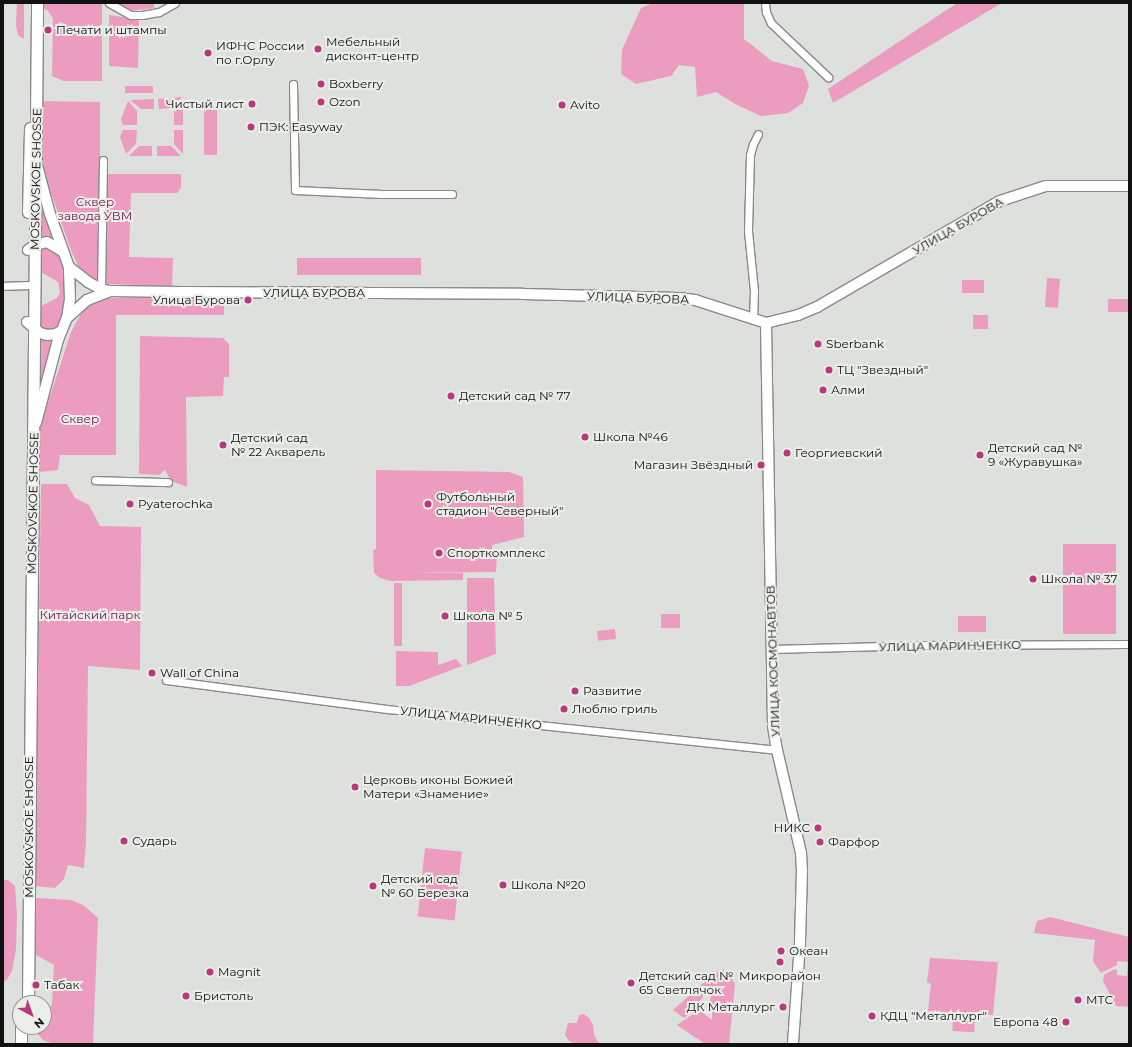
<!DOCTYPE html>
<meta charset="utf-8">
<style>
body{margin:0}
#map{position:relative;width:1132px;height:1047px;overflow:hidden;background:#dde0dc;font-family:Montserrat,sans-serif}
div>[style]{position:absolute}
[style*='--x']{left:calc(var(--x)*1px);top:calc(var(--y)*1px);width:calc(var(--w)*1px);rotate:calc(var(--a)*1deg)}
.green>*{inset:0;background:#ec9dbf;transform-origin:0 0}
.roads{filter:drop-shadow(1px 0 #888a86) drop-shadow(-1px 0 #888a86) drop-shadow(0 1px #888a86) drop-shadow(0 -1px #888a86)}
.minor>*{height:7px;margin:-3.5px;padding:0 3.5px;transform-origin:3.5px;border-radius:3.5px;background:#fff}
.secondary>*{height:10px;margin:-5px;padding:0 5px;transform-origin:5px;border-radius:5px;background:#fff}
.primary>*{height:11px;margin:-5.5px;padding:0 5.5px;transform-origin:5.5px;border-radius:5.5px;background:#fff}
.dots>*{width:11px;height:11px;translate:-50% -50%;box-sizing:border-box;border:2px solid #ebede9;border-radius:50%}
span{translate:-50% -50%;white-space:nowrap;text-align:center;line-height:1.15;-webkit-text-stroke:4px #ebede9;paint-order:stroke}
.poi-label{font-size:12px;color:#101110}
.left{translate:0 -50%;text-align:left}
.right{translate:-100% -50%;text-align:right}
.street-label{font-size:12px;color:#101110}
.park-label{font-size:12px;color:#720e47}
.frame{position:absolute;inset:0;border:4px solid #101110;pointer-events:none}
.north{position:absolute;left:12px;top:995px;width:40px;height:40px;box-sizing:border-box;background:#ebede9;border:1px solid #939592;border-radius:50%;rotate:139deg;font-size:11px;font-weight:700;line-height:16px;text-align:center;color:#101110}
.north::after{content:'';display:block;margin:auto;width:14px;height:18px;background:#bb377c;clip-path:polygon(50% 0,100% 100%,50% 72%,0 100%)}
</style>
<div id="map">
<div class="green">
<i style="clip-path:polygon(17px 3px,24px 4px,24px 39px,18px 35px,16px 25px)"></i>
<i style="clip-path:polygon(40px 3px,102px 3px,102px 81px,63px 81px,52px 76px,53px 18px,47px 10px,40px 7px)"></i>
<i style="clip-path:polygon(116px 3px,154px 3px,154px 8px,129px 11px)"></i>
<i style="clip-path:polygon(653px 3px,744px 3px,744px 39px,772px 61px,803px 69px,809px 86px,803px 103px,788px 113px,761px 116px,735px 104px,716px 92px,697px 97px,695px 67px,679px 65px,671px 76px,636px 84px,621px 74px,622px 50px,641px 8px)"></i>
<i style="clip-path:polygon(957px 3px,1002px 3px,833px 103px,828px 89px)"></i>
<i style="clip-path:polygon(109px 15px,136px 19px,139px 21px,138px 68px,109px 66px)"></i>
<i style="left:153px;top:86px;width:7px;height:28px;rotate:90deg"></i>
<i style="clip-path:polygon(182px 97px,173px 108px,159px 109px,158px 99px)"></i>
<i style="clip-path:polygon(154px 99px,154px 109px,141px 109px,130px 100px)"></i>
<i style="clip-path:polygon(40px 101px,100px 102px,100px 174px,181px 174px,181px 188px,177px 193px,131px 193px,129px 257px,173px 258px,172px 286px,107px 284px,90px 277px,79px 267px,72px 253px,41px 164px)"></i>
<i style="clip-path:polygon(128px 101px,137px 111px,137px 125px,123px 125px,121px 119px)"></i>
<i style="clip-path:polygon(183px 101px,183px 125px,174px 125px,174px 111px)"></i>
<i style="left:204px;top:105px;width:13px;height:50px"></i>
<i style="clip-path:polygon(123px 130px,137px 130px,136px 144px,126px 154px,120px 137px)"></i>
<i style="clip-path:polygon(174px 130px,183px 130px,183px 154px,174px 144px)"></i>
<i style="clip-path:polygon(139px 146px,152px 146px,152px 156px,129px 156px)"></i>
<i style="clip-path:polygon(157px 146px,171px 146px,181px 156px,157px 156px)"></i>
<i style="clip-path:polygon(41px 196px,58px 244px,38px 240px)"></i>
<i style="clip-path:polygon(49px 247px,57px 250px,61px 257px,64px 264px,67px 290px,64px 318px,54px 330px,42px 330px,38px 324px,39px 307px,57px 298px,60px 293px,58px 282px,39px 271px,39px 253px,43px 248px)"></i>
<i style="left:297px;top:258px;width:124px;height:17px"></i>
<i style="left:1047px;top:278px;width:13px;height:29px;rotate:4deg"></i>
<i style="left:962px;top:280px;width:22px;height:13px"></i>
<i style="clip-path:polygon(108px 298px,224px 298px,224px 315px,116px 315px,116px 455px,60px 455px,58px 470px,40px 472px,38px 441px,42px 421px,71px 332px,83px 310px,96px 302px)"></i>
<i style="left:1108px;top:299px;width:21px;height:13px"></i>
<i style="left:973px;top:315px;width:15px;height:14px"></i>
<i style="clip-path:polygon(37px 335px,55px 339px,37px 406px)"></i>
<i style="clip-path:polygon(140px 336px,223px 338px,229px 344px,229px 377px,224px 377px,223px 396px,186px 397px,187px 487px,171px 481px,165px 470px,159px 475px,139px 474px)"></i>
<i style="clip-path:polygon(376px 470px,509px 472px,523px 477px,524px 537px,492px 545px,492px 553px,497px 554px,496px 572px,401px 573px,463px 573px,463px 580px,390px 581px,380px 578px,374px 573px,373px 550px,376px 549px)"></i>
<i style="clip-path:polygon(41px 484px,67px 484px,75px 498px,89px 505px,100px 526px,141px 527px,140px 670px,88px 666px,86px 841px,84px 868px,68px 865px,64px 879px,55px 888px,35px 886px)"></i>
<i style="left:1063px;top:544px;width:53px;height:90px"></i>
<i style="clip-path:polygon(467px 578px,494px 578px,496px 654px,467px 665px)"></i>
<i style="left:394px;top:583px;width:8px;height:63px"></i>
<i style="left:661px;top:614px;width:19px;height:14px"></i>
<i style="left:986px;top:616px;width:16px;height:28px;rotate:90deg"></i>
<i style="left:615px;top:629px;width:10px;height:18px;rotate:84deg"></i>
<i style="clip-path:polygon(396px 651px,438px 652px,438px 665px,456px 659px,462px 666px,409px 686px,396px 686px)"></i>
<i style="left:425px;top:848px;width:37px;height:69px;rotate:6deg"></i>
<i style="clip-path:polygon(3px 880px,8px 880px,15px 886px,17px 916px,16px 949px,12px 971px,6px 981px,3px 981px)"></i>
<i style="clip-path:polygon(36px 898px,71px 900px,83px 905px,98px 918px,93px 1044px,53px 1044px,43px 1040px,36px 1032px,39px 1027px,44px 1027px,44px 1018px,52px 1004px,54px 965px,36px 955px)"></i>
<i style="clip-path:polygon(1050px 917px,1129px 937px,1129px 1007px,1116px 1006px,1103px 981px,1104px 975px,1115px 969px,1117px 970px,1117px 975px,1127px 976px,1128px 962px,1117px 961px,1117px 965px,1101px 973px,1093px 961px,1095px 940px,1034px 933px,1037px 921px)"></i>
<i style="clip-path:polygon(930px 958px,998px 962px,993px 1015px,928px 1011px,931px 984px,927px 982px)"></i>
<i style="clip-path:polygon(718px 970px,724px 970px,731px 977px,735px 984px,729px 1044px,705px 1044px,677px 1025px,699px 1010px,712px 1020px,712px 1013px,708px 1012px,708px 1007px,712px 993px,707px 992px,688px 1015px,684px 1018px,673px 1010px)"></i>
<i style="clip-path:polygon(584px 1014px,589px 1018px,593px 1025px,594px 1034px,597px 1041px,601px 1044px,577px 1044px,569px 1041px,565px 1035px,568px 1023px,577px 1023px,579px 1015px)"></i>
<i style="left:953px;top:1018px;width:22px;height:13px;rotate:3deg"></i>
</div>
<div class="roads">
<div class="minor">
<i style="--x:109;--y:3;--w:25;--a:29"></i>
<i style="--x:131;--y:15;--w:11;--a:0"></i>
<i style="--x:142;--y:15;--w:17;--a:-10"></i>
<i style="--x:159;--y:12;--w:18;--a:-29"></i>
<i style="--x:765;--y:3;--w:9;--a:84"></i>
<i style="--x:766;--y:12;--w:12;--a:66"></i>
<i style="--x:771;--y:23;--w:79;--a:43.5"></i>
<i style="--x:293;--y:84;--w:106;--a:88.9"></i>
<i style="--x:295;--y:190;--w:87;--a:2.6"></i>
<i style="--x:382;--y:194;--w:70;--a:0"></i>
<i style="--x:3;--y:286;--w:31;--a:-2"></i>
<i style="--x:101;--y:289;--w:129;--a:-89.1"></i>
<i style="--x:753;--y:319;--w:28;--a:-88"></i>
<i style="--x:754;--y:291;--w:60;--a:-95.7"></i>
<i style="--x:748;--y:231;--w:76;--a:-88.5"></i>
<i style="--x:750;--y:155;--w:11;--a:-75"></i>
<i style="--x:753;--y:144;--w:11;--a:-63"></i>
<i style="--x:95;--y:480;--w:73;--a:1.6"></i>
<i style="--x:772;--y:649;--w:150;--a:-1.5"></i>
<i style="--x:922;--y:645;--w:207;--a:-0.3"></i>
<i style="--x:166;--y:680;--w:223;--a:7.5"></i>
<i style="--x:387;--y:709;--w:392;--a:6"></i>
</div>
<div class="secondary">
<i style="--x:38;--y:169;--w:47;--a:75.1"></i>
<i style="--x:50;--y:214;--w:56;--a:70.3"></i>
<i style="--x:69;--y:267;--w:24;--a:38"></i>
<i style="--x:88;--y:282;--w:15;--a:28"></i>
<i style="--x:101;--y:289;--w:9;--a:13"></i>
<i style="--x:110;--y:291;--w:70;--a:0.8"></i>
<i style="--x:180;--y:292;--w:343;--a:0.3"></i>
<i style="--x:523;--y:294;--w:156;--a:1.5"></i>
<i style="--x:679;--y:298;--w:16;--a:7"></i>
<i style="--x:695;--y:300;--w:75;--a:17.9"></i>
<i style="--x:766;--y:323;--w:33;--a:-14"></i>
<i style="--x:798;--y:315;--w:21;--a:-23"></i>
<i style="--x:817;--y:307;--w:211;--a:-30.1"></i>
<i style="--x:1000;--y:201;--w:48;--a:-18.1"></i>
<i style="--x:1046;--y:186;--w:83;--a:0"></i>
<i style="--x:28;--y:250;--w:9;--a:-36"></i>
<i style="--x:35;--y:245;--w:12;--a:-14"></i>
<i style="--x:47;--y:242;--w:17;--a:31"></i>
<i style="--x:67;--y:318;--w:19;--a:-81"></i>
<i style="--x:70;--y:299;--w:32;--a:-92"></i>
<i style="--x:27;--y:322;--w:17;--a:40"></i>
<i style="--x:40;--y:333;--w:7;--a:16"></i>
<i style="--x:47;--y:335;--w:9;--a:-6"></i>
<i style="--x:56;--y:334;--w:6;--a:-31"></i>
<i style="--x:766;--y:323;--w:403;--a:89"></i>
<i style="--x:773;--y:726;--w:24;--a:81"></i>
<i style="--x:777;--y:750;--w:106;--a:76.9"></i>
<i style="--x:801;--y:853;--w:17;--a:87"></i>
<i style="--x:802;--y:870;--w:73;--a:91.6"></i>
<i style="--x:800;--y:943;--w:101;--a:94"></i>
<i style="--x:36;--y:423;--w:86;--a:-75.2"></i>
<i style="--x:58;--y:340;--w:24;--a:-68"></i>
<i style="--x:67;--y:318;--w:27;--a:-42"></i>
<i style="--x:87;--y:300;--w:25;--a:-21"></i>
</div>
<div class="primary">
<i style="--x:28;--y:212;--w:84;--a:-88.6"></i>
<i style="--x:28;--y:1003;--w:1000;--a:-89.48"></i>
<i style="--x:21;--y:1044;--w:17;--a:-90"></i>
</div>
</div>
<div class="dots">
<i style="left:48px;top:30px;background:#bb377c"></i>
<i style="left:318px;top:49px;background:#bb377c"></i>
<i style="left:208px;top:53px;background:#bb377c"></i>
<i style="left:321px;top:84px;background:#bb377c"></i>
<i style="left:321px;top:102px;background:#bb377c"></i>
<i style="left:252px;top:104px;background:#bb377c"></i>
<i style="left:562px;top:105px;background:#bb377c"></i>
<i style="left:251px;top:127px;background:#bb377c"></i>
<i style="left:248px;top:300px;background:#bb377c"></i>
<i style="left:818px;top:344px;background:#bb377c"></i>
<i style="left:829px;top:370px;background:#bb377c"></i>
<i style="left:823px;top:390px;background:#bb377c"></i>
<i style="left:451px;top:396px;background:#bb377c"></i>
<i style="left:585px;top:437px;background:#bb377c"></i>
<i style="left:223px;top:445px;background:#bb377c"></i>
<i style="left:787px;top:453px;background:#bb377c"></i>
<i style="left:980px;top:455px;background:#bb377c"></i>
<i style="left:761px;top:465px;background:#bb377c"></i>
<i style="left:130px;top:504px;background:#bb377c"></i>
<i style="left:428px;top:504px;background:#bb377c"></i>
<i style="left:439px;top:553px;background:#bb377c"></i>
<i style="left:1033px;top:579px;background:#bb377c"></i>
<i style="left:445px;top:616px;background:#bb377c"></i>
<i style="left:152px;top:673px;background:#bb377c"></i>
<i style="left:575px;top:691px;background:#bb377c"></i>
<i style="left:564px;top:709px;background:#bb377c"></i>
<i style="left:355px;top:787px;background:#bb377c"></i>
<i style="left:818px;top:828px;background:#bb377c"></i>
<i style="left:124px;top:841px;background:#bb377c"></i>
<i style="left:820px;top:842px;background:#bb377c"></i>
<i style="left:503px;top:885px;background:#bb377c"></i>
<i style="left:373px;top:886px;background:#bb377c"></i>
<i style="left:781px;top:951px;background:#bb377c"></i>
<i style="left:780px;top:962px;background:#bb377c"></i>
<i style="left:210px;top:972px;background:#bb377c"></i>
<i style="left:631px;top:983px;background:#bb377c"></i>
<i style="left:36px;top:985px;background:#bb377c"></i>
<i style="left:186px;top:996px;background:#bb377c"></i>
<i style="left:1078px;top:1000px;background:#bb377c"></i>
<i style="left:783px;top:1007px;background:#bb377c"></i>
<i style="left:872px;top:1016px;background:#bb377c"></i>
<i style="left:1066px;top:1022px;background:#bb377c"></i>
</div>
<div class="poi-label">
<span class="left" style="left:56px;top:30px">Печати и штампы</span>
<span class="left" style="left:326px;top:49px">Мебельный<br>дисконт-центр</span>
<span class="left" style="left:216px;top:53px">ИФНС России<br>по г.Орлу</span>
<span class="left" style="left:329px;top:84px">Boxberry</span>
<span class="left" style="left:329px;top:102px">Ozon</span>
<span class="right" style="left:244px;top:104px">Чистый лист</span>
<span class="left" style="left:570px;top:105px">Avito</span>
<span class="left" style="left:259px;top:127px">ПЭК: Easyway</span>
<span class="right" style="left:240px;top:300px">Улица Бурова</span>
<span class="left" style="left:826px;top:344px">Sberbank</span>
<span class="left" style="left:837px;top:370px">ТЦ "Звездный"</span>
<span class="left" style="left:831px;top:390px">Алми</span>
<span class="left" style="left:459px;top:396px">Детский сад № 77</span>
<span class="left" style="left:593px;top:437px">Школа №46</span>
<span class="left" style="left:231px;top:445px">Детский сад<br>№ 22 Акварель</span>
<span class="left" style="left:988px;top:455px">Детский сад №<br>9 «Журавушка»</span>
<span class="left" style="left:795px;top:453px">Георгиевский</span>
<span class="right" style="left:753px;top:465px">Магазин Звёздный</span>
<span class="left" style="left:436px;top:504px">Футбольный<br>стадион "Северный"</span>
<span class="left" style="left:138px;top:504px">Pyaterochka</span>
<span class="left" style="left:447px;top:553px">Спорткомплекс</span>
<span class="left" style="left:1041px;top:579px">Школа № 37</span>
<span class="left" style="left:453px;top:616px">Школа № 5</span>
<span class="left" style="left:160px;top:673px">Wall of China</span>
<span class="left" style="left:583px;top:691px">Развитие</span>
<span class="left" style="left:572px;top:709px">Люблю гриль</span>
<span class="left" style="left:363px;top:787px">Церковь иконы Божией<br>Матери «Знамение»</span>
<span class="right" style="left:810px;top:828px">НИКС</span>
<span class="left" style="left:132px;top:841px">Сударь</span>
<span class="left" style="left:828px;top:842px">Фарфор</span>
<span class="left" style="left:381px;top:886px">Детский сад<br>№ 60 Березка</span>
<span class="left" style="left:511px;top:885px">Школа №20</span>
<span class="left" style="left:789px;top:951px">Океан</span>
<span class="left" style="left:218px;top:972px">Magnit</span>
<span class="left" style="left:639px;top:983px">Детский сад №<br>65 Светлячок</span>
<span style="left:780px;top:976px">Микрорайон</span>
<span class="left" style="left:44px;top:985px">Табак</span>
<span class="left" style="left:194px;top:996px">Бристоль</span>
<span class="left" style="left:1086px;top:1000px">МТС</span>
<span class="right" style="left:775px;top:1007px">ДК Металлург</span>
<span class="left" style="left:880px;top:1016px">КДЦ "Металлург"</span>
<span class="right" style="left:1058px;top:1022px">Европа 48</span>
</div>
<div class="street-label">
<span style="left:36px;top:179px;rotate:-89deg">MOSKOVSKOE SHOSSE</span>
<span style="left:958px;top:226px;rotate:-30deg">УЛИЦА БУРОВА</span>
<span style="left:314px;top:293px">УЛИЦА БУРОВА</span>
<span style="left:638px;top:298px;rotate:2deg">УЛИЦА БУРОВА</span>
<span style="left:33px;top:503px;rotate:-89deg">MOSKOVSKOE SHOSSE</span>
<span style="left:950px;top:646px;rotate:-1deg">УЛИЦА МАРИНЧЕНКО</span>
<span style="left:773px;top:661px;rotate:-92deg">УЛИЦА КОСМОНАВТОВ</span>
<span style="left:471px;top:718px;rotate:6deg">УЛИЦА МАРИНЧЕНКО</span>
<span style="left:29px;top:827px;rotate:-90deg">MOSKOVSKOE SHOSSE</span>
</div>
<div class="park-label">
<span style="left:95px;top:209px">Сквер<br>завода УВМ</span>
<span style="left:80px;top:419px">Сквер</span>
<span style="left:90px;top:615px">Китайский парк</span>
</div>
<div class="frame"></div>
<div class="north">N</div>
</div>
